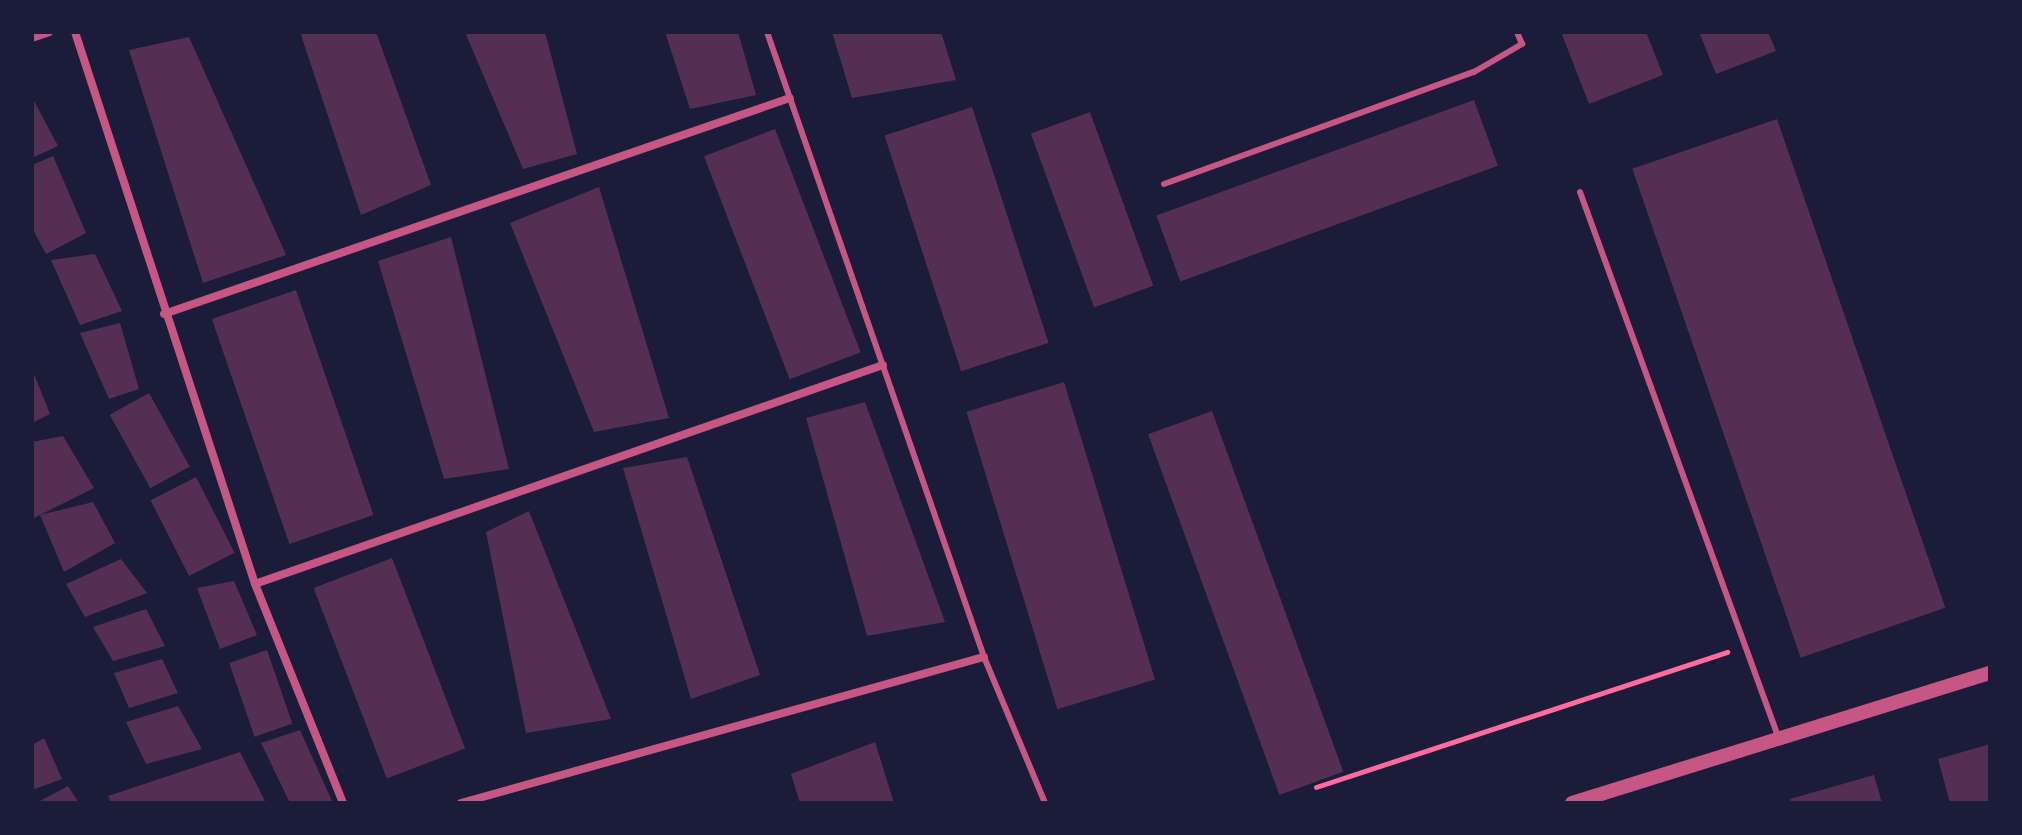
<!DOCTYPE html>
<style>
body{margin:0}
#map{position:relative;width:2022px;height:835px;overflow:hidden;background:#1b1b3a;font-family:"Golos Text",sans-serif}
div>[style]{position:absolute}
[style*='--x']{left:calc(var(--x)*1px);top:calc(var(--y)*1px);width:calc(var(--w)*1px);rotate:calc(var(--a)*1deg)}
.building>*{inset:0;background:#542f53;transform-origin:0 0}
.path>*{height:5px;margin:-2.5px;padding:0 2.5px;transform-origin:2.5px;border-radius:2.5px;background:#ff6b9d}
.service>*{height:6px;margin:-3px;padding:0 3px;transform-origin:3px;border-radius:3px;background:#c65784}
.minor>*{height:8px;margin:-4px;padding:0 4px;transform-origin:4px;border-radius:4px;background:#c65784}
.tertiary>*{height:14px;margin:-7px;padding:0 7px;transform-origin:7px;border-radius:7px;background:#c65784}
span{translate:-50% -50%;white-space:nowrap;text-align:center;line-height:1.15;-webkit-text-stroke:6px #1b1b3a;paint-order:stroke}
.frame{position:absolute;inset:0;border:34px solid #1b1b3a;pointer-events:none}
</style>
<div id="map">
<div class="building">
<i style="clip-path:polygon(300px 32px,376px 32px,431px 185px,361px 215px)"></i>
<i style="clip-path:polygon(465px 32px,545px 32px,577px 154px,523px 169px)"></i>
<i style="clip-path:polygon(665px 32px,738px 32px,756px 95px,690px 109px)"></i>
<i style="clip-path:polygon(832px 32px,941px 32px,956px 80px,852px 98px)"></i>
<i style="clip-path:polygon(1561px 32px,1646px 32px,1663px 75px,1589px 104px)"></i>
<i style="clip-path:polygon(1699px 32px,1768px 32px,1776px 51px,1716px 74px)"></i>
<i style="clip-path:polygon(189px 37px,286px 255px,203px 283px,129px 50px)"></i>
<i style="clip-path:polygon(32px 97px,58px 146px,32px 158px)"></i>
<i style="left:1474px;top:100px;width:70px;height:338px;rotate:70deg"></i>
<i style="left:972px;top:107px;width:248px;height:92px;rotate:72deg"></i>
<i style="left:1090px;top:112px;width:185px;height:63px;rotate:70deg"></i>
<i style="left:1777px;top:119px;width:517px;height:153px;rotate:71deg"></i>
<i style="left:775px;top:129px;width:239px;height:76px;rotate:69deg"></i>
<i style="clip-path:polygon(53px 156px,86px 233px,46px 254px,32px 228px,32px 165px)"></i>
<i style="clip-path:polygon(599px 187px,669px 418px,594px 432px,510px 223px)"></i>
<i style="clip-path:polygon(451px 237px,509px 469px,444px 479px,378px 261px)"></i>
<i style="clip-path:polygon(95px 254px,122px 311px,80px 325px,51px 260px)"></i>
<i style="left:296px;top:290px;width:238px;height:89px;rotate:71deg"></i>
<i style="clip-path:polygon(120px 323px,139px 389px,109px 399px,80px 333px)"></i>
<i style="clip-path:polygon(32px 369px,50px 414px,32px 423px)"></i>
<i style="left:1064px;top:382px;width:311px;height:102px;rotate:73deg"></i>
<i style="left:149px;top:393px;width:84px;height:45px;rotate:61deg"></i>
<i style="clip-path:polygon(865px 402px,945px 622px,867px 636px,806px 418px)"></i>
<i style="left:1212px;top:411px;width:384px;height:68px;rotate:70deg"></i>
<i style="clip-path:polygon(63px 436px,94px 488px,32px 519px,32px 442px)"></i>
<i style="clip-path:polygon(687px 457px,760px 675px,691px 699px,623px 468px)"></i>
<i style="left:196px;top:477px;width:85px;height:51px;rotate:63deg"></i>
<i style="clip-path:polygon(93px 502px,115px 543px,64px 572px,40px 515px)"></i>
<i style="clip-path:polygon(529px 511px,611px 719px,526px 733px,486px 532px)"></i>
<i style="left:392px;top:558px;width:204px;height:84px;rotate:69deg"></i>
<i style="clip-path:polygon(121px 559px,147px 593px,85px 617px,66px 584px)"></i>
<i style="clip-path:polygon(234px 581px,257px 635px,220px 649px,197px 588px)"></i>
<i style="clip-path:polygon(146px 609px,165px 646px,113px 661px,93px 627px)"></i>
<i style="left:267px;top:650px;width:78px;height:40px;rotate:71deg"></i>
<i style="clip-path:polygon(162px 659px,178px 693px,129px 708px,114px 673px)"></i>
<i style="clip-path:polygon(178px 706px,202px 749px,146px 764px,126px 722px)"></i>
<i style="clip-path:polygon(300px 730px,332px 801px,330px 803px,290px 803px,261px 743px)"></i>
<i style="clip-path:polygon(44px 738px,62px 779px,32px 790px,32px 745px)"></i>
<i style="clip-path:polygon(875px 742px,894px 803px,800px 803px,791px 774px)"></i>
<i style="clip-path:polygon(1990px 744px,1990px 803px,1950px 803px,1938px 759px)"></i>
<i style="clip-path:polygon(240px 752px,266px 803px,111px 803px,108px 796px)"></i>
<i style="clip-path:polygon(1874px 775px,1882px 803px,1791px 803px,1790px 799px)"></i>
<i style="clip-path:polygon(68px 786px,79px 803px,36px 803px)"></i>
</div>
<div class="path">
<i style="--x:1316;--y:787;--w:433;--a:-18.2"></i>
</div>
<div class="service">
<i style="--x:767;--y:32;--w:662;--a:70.85"></i>
<i style="--x:984;--y:657;--w:158;--a:67.3"></i>
<i style="--x:1164;--y:184;--w:330;--a:-19.9"></i>
<i style="--x:1474;--y:72;--w:56;--a:-30.3"></i>
<i style="--x:1522;--y:44;--w:13;--a:-113"></i>
<i style="--x:1580;--y:192;--w:582;--a:70.01"></i>
</div>
<div class="minor">
<i style="--x:75;--y:32;--w:581;--a:71.94"></i>
<i style="--x:255;--y:584;--w:236;--a:68.1"></i>
<i style="--x:32;--y:38;--w:18;--a:-19"></i>
<i style="--x:164;--y:314;--w:662;--a:-19.04"></i>
<i style="--x:255;--y:584;--w:665;--a:-19.22"></i>
<i style="--x:461;--y:803;--w:543;--a:-15.6"></i>
</div>
<div class="tertiary">
<i style="--x:1572;--y:803;--w:438;--a:-17.3"></i>
</div>
<div class="frame"></div>
</div>
